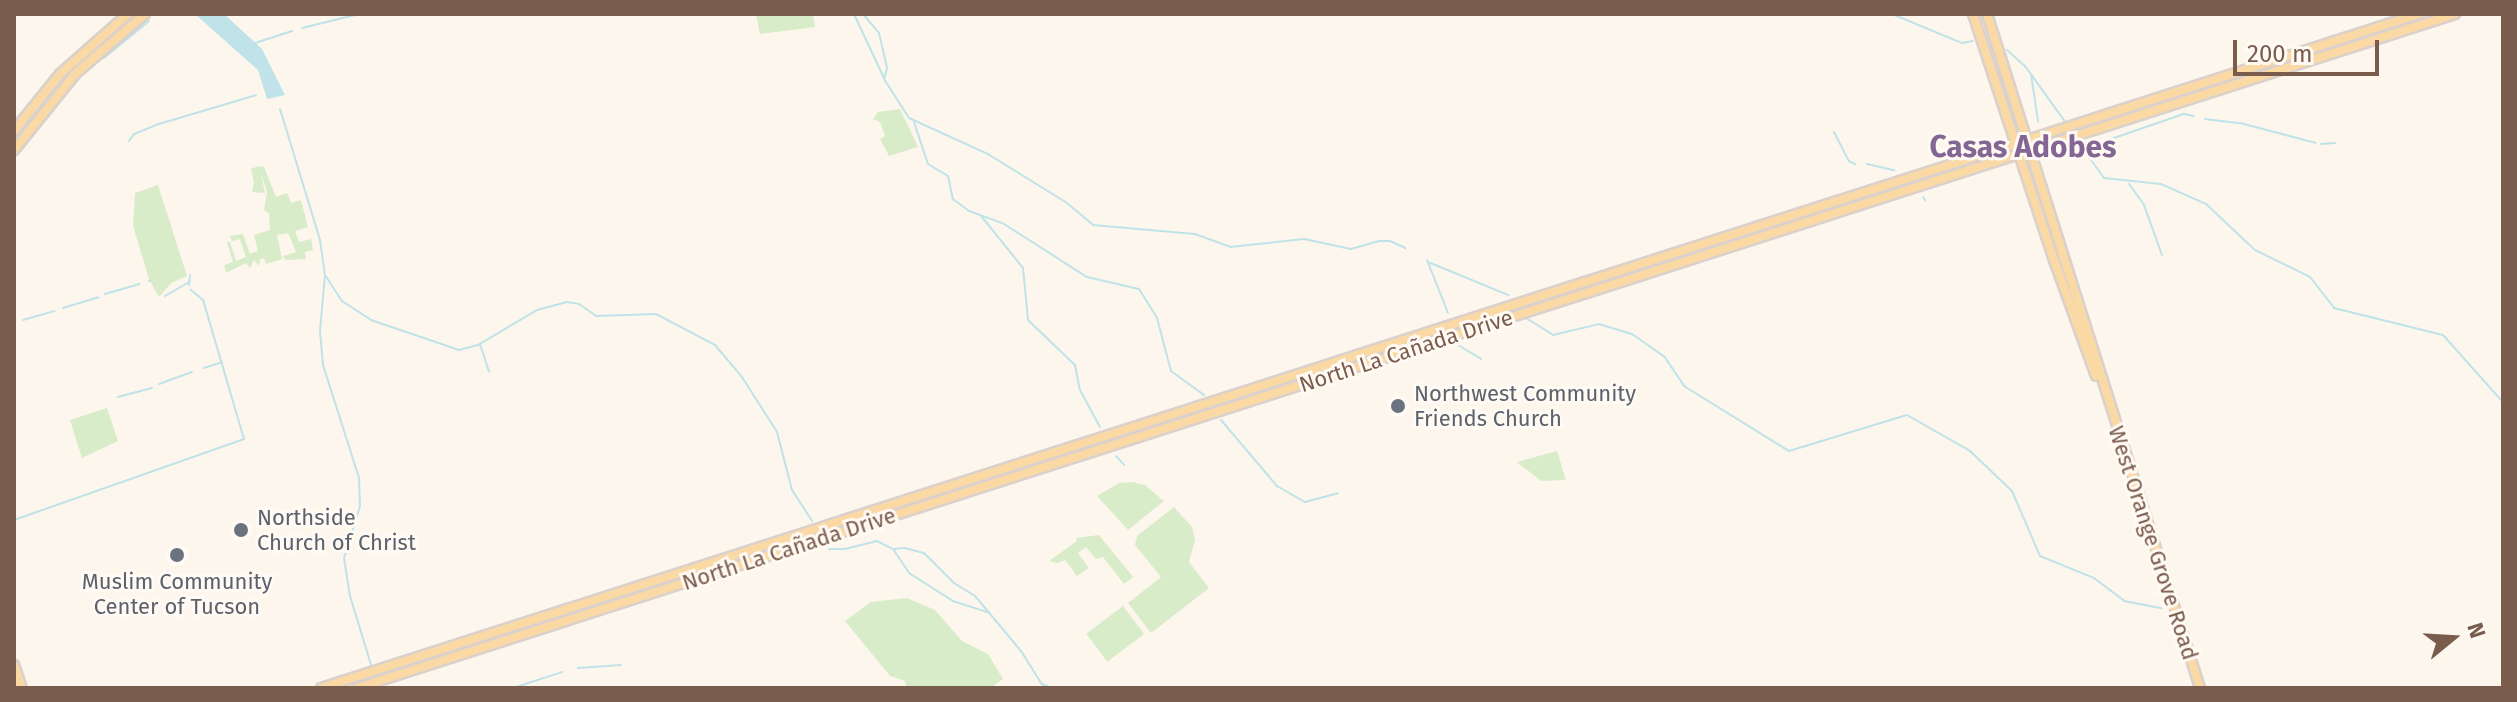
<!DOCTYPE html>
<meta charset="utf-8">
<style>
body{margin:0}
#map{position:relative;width:2517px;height:702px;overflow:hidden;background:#fdf6ec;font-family:"Fira Sans",sans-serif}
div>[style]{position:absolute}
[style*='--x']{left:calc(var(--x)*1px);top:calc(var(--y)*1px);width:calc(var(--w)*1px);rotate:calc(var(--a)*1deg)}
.green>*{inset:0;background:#d8ecc9;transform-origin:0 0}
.water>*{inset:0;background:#bfe3e8}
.stream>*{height:2px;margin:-1px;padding:0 1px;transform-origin:1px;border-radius:1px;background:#bfe3e8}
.roads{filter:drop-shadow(2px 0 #dad1cd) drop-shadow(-2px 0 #dad1cd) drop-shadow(0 2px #dad1cd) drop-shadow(0 -2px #dad1cd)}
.major>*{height:8px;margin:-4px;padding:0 4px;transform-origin:4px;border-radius:4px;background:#fbd9a5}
.dots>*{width:22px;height:22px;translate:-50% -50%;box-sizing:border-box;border:4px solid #fffaf3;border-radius:50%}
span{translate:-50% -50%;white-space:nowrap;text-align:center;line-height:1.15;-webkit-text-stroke:6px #fffaf3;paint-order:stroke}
.street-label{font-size:22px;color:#7a5c4d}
.worship-label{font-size:22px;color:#5b616d}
.left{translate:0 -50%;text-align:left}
.district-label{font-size:30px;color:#846695;font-weight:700}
.frame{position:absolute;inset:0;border:16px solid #7a5c4d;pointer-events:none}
.north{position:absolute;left:2413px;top:598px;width:80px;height:80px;-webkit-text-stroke:6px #fffaf3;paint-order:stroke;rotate:72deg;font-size:22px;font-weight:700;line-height:32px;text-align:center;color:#7a5c4d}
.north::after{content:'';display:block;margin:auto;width:28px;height:36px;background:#7a5c4d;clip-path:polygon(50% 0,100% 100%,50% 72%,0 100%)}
.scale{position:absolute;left:2233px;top:40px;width:146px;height:36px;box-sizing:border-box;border:4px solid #7a5c4d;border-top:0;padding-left:10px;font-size:24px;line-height:28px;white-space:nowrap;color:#7a5c4d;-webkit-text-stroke:6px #fffaf3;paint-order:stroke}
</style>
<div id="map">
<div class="green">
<i style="clip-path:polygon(756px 14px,813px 14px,815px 27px,760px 34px)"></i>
<i style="clip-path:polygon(900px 109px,918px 147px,889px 156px,880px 139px,885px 136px,880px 122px,873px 119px,878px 112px)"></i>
<i style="clip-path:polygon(258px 166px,264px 167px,276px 197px,287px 193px,291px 203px,301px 200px,308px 227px,295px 231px,299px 242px,311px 239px,313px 250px,305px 252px,306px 259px,285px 260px,283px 256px,296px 252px,288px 233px,277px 235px,282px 259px,266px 264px,264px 258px,260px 259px,259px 266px,254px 260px,250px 268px,246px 263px,226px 273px,224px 265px,233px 262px,227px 242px,230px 242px,236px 261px,246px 257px,240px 239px,232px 241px,230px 236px,243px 234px,250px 254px,258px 251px,254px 235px,270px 230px,269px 213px,264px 210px,267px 192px,261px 173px,265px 193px,252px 192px,254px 182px,251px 169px)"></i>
<i style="clip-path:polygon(158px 185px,187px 276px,171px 283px,159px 297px,149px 279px,133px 226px,135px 193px)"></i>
<i style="clip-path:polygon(107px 408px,118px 441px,82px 458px,70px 420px)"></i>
<i style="clip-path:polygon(1557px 451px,1566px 480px,1541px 481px,1517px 462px)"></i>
<i style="clip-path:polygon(1132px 482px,1145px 485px,1164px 501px,1128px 530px,1097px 496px,1119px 483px)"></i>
<i style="clip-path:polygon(1174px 507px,1192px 527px,1195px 540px,1189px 562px,1209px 588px,1151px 633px,1128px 603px,1161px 577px,1135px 545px,1137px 536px)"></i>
<i style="clip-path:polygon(1099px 535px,1133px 577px,1124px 584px,1103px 557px,1096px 559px,1086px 547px,1078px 553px,1089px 568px,1077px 576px,1065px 560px,1057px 563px,1049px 561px,1077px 541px,1076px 538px)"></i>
<i style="clip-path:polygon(907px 598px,935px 610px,962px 641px,988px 654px,1003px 679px,991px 688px,906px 688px,905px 681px,890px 676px,845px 621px,871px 602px)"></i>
<i style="left:1123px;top:606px;width:35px;height:46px;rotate:53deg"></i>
</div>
<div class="water">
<i style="clip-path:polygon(195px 14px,224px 14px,262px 49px,285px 95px,267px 99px,258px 70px)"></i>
</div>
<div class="stream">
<i style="--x:854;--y:14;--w:71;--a:64.9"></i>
<i style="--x:863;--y:14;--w:25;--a:50"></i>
<i style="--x:879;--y:33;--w:36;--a:77"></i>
<i style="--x:887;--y:68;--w:11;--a:105"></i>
<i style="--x:884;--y:79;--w:46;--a:57.3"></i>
<i style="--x:909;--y:118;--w:87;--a:24.5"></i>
<i style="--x:988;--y:154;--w:93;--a:31.8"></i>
<i style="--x:1067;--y:203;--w:34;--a:40"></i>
<i style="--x:1093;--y:225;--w:102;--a:5"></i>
<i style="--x:1195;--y:234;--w:37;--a:20"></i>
<i style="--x:1230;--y:247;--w:74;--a:-6.2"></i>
<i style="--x:1304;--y:239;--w:48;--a:12"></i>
<i style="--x:1351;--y:249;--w:29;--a:-16"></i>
<i style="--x:1379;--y:241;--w:11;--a:0"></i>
<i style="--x:1390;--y:241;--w:17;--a:25"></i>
<i style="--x:1405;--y:248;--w:4;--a:-146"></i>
<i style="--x:1892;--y:14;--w:76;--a:22.5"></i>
<i style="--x:1962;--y:43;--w:11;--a:-10"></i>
<i style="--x:302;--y:28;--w:59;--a:-13.8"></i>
<i style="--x:255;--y:43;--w:39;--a:-18"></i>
<i style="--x:2007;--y:50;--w:24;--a:42"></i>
<i style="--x:2025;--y:66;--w:70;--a:54.3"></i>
<i style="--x:104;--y:58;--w:58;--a:-39.4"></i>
<i style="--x:2031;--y:74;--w:48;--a:81.5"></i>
<i style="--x:280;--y:109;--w:137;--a:73"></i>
<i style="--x:320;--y:240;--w:35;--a:82"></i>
<i style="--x:325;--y:275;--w:31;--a:57"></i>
<i style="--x:342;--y:301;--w:35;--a:33"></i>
<i style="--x:371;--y:320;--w:93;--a:18.8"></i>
<i style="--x:459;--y:350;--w:20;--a:-15"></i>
<i style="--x:478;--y:345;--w:69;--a:-30.7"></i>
<i style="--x:537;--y:310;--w:31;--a:-15"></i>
<i style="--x:567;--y:302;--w:12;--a:9"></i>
<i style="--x:579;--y:304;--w:21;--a:35"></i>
<i style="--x:596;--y:316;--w:60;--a:-1.9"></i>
<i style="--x:656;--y:314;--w:67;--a:27.7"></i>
<i style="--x:715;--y:345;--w:42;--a:49.8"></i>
<i style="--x:742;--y:377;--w:65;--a:57.5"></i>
<i style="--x:777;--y:432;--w:60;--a:75.5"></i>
<i style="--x:792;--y:490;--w:37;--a:57"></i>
<i style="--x:2205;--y:119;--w:39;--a:7"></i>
<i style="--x:2244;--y:124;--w:74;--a:14.8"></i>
<i style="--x:914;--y:122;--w:44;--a:71.6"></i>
<i style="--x:928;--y:164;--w:23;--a:31"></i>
<i style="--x:948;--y:176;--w:24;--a:78"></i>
<i style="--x:953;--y:199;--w:20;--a:37"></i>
<i style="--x:969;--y:211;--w:37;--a:20"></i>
<i style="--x:1004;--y:224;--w:98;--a:32.6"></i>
<i style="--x:1087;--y:277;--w:53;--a:13"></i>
<i style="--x:1139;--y:289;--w:34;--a:58"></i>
<i style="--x:1157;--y:318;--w:55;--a:75.2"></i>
<i style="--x:1171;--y:371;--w:41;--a:36"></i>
<i style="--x:1834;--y:132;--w:33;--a:63"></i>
<i style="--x:1849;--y:161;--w:7;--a:27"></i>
<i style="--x:2076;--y:139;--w:48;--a:54.3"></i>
<i style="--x:2104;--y:178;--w:57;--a:6"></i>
<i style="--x:2161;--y:184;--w:49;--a:24"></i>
<i style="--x:2206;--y:204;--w:67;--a:43.2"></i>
<i style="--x:2255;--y:250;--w:61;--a:26.1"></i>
<i style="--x:2310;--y:277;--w:39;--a:52"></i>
<i style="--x:2334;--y:308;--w:112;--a:13.9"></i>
<i style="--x:2443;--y:335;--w:90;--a:48.2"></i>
<i style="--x:129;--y:141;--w:9;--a:-54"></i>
<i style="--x:134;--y:134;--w:27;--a:-22"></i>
<i style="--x:159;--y:124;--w:101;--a:-16.6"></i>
<i style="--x:2321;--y:144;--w:14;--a:-4"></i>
<i style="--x:2085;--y:148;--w:105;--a:-19"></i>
<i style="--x:2184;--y:114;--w:10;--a:11"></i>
<i style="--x:1867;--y:164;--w:28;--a:13"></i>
<i style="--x:2129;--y:184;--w:26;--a:54"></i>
<i style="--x:2144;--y:205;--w:53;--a:70.2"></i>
<i style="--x:1923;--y:197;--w:4;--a:56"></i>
<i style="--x:982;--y:217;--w:65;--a:51.2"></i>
<i style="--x:1023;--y:268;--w:52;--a:84.5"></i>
<i style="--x:1028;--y:320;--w:65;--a:43.8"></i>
<i style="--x:1075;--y:365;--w:25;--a:79"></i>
<i style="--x:1080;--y:390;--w:42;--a:61.6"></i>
<i style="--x:1427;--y:260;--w:57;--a:68.4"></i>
<i style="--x:1428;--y:262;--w:87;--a:22.4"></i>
<i style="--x:325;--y:275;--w:56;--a:95.1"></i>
<i style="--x:320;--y:331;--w:34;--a:85"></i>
<i style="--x:323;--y:365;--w:119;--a:72.3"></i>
<i style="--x:359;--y:478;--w:28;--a:88"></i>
<i style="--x:360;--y:506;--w:54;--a:107.1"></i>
<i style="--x:344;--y:558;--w:38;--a:81"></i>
<i style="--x:350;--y:596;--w:75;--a:73"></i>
<i style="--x:149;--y:281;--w:2;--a:-27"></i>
<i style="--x:189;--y:285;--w:10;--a:-84"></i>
<i style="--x:105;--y:294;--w:36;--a:-16"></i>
<i style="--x:165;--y:296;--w:28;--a:-30"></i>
<i style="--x:63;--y:308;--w:37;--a:-17"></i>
<i style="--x:1526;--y:318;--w:32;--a:32"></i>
<i style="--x:1553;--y:335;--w:47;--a:-13.4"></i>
<i style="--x:1599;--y:324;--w:34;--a:17"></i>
<i style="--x:1632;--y:334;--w:39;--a:35"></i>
<i style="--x:1664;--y:356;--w:36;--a:56"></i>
<i style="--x:1684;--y:386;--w:123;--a:31.8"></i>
<i style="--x:1789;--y:451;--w:123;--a:-17"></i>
<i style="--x:1907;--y:415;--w:73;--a:29.7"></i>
<i style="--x:1970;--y:451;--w:58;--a:43.6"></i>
<i style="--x:2012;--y:491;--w:71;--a:66.7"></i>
<i style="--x:2040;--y:556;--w:58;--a:22.2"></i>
<i style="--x:2094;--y:578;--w:38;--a:37"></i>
<i style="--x:2124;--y:601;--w:38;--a:11"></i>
<i style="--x:23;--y:320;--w:33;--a:-16"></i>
<i style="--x:480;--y:344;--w:29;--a:72"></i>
<i style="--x:1458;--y:345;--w:27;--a:31"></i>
<i style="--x:204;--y:368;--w:19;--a:-18"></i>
<i style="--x:159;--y:384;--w:35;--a:-20"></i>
<i style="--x:118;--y:397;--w:35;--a:-15"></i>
<i style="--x:1221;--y:420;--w:87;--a:49.7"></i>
<i style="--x:1277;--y:486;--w:32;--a:30"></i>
<i style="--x:1305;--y:502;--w:34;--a:-15"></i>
<i style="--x:1116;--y:456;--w:12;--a:48"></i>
<i style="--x:14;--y:520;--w:244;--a:-19.4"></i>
<i style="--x:244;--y:439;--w:145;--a:-106.4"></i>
<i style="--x:203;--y:300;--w:16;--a:-140"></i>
<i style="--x:829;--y:549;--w:16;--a:0"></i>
<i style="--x:845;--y:549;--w:33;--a:-14"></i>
<i style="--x:877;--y:541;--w:18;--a:27"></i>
<i style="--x:893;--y:549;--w:12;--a:-5"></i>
<i style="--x:905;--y:548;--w:20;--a:15"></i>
<i style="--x:924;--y:553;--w:42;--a:45"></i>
<i style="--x:954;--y:583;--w:25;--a:32"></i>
<i style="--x:975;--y:596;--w:72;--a:50.1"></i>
<i style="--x:1021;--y:651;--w:39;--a:58"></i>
<i style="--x:1042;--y:684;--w:11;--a:22"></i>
<i style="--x:893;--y:549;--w:29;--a:56"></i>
<i style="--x:909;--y:573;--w:52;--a:32.5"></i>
<i style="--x:953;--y:601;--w:36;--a:18"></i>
<i style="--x:578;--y:668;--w:43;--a:-4"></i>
<i style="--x:513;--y:688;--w:52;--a:-18.1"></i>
</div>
<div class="roads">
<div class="major">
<i style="--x:1973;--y:14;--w:259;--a:71.8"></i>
<i style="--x:2054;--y:260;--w:123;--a:70.1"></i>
<i style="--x:1987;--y:14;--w:707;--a:72.46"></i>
<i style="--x:14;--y:131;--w:73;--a:-51.1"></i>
<i style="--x:60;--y:74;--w:91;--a:-41.4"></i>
<i style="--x:14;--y:150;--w:97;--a:-51.2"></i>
<i style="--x:75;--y:74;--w:92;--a:-40.6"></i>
<i style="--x:14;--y:665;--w:24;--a:71"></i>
<i style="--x:321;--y:688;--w:2204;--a:-17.81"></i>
<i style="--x:357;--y:688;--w:2204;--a:-17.81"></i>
</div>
</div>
<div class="dots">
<i style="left:1398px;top:406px;background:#6b7280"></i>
<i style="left:241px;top:530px;background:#6b7280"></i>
<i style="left:177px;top:555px;background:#6b7280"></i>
</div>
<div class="street-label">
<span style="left:1406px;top:351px;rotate:-18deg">North La Cañada Drive</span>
<span style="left:2153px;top:543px;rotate:72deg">West Orange Grove Road</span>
<span style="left:789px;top:549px;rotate:-18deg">North La Cañada Drive</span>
</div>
<div class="worship-label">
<span class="left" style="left:1414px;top:406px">Northwest Community<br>Friends Church</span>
<span class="left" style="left:257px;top:530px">Northside<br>Church of Christ</span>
<span style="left:177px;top:594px">Muslim Community<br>Center of Tucson</span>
</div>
<div class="district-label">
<span style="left:2023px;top:147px">Casas Adobes</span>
</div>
<div class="frame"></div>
<div class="north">N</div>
<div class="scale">200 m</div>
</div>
